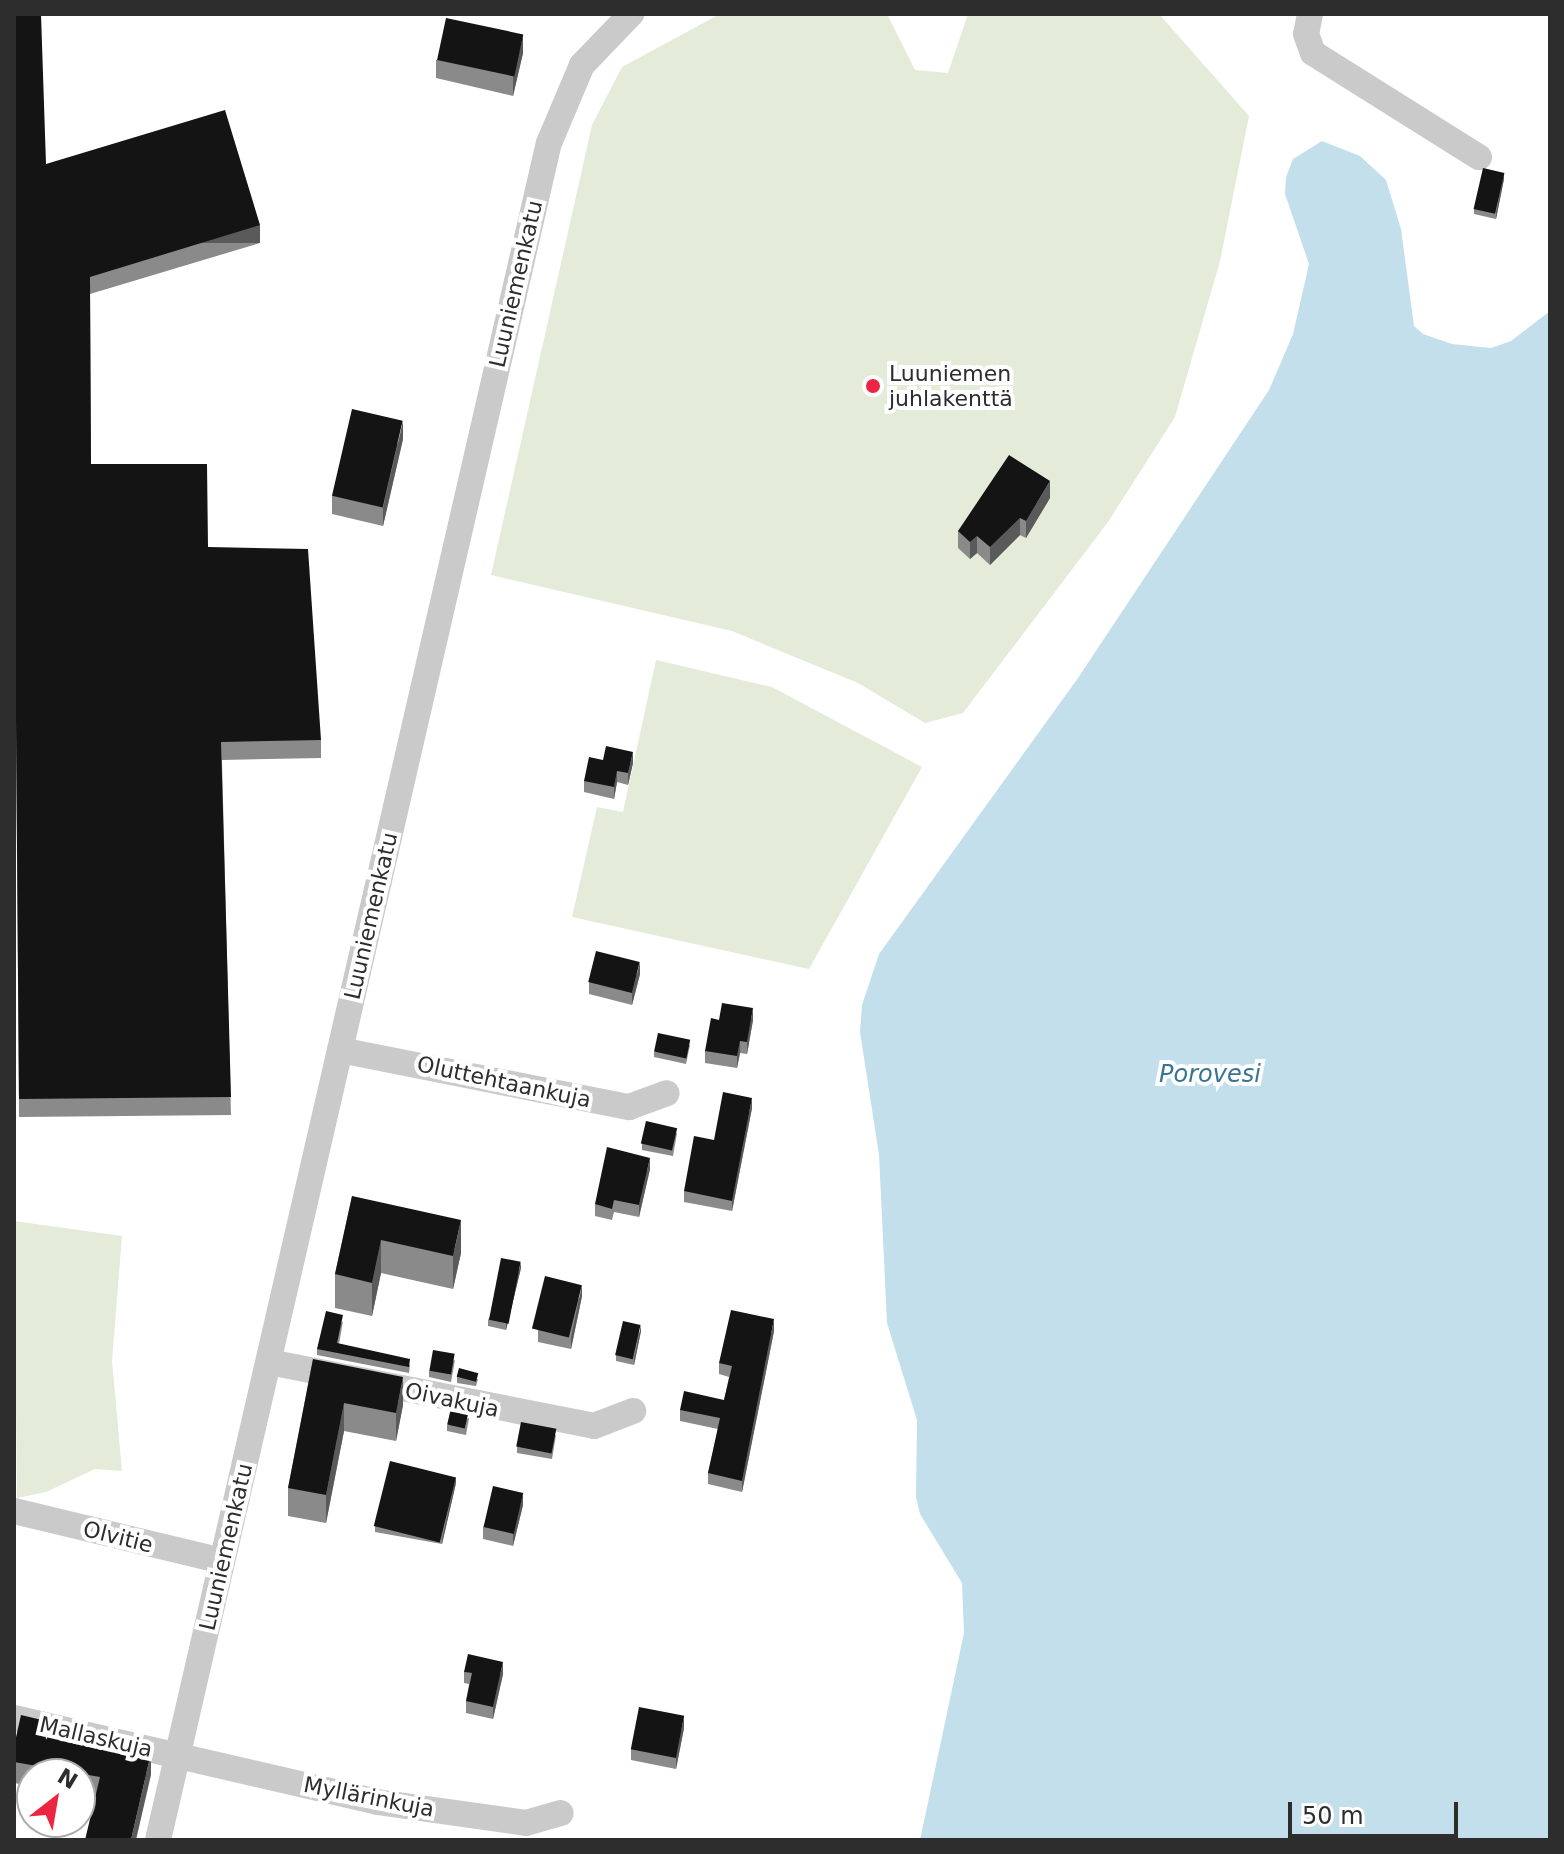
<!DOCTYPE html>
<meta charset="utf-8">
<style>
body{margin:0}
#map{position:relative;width:1564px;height:1854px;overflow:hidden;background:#fff;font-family:"DejaVu Sans",sans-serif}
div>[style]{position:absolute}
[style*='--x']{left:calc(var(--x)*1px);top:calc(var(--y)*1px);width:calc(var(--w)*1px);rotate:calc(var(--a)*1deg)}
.green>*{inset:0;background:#e4ebd9}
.water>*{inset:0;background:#c4dfec}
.minor>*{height:26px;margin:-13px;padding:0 13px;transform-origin:13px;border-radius:13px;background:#cacaca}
.wall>*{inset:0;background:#8a8a8a}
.shaded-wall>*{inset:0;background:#5a5a5a;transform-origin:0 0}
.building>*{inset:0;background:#141414;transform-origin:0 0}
.dots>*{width:22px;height:22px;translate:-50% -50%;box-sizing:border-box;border:4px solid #fff;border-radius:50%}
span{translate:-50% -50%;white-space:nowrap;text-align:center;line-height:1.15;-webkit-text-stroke:8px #fff;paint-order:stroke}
.street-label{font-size:22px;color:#2d2d2d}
.poi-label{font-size:22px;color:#2d2d2d}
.left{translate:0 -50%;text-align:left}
.water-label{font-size:24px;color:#387592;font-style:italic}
.frame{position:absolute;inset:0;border:16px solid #2d2d2d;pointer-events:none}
.north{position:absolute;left:16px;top:1758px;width:80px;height:80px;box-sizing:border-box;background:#fff;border:2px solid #ababab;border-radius:50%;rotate:31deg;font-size:22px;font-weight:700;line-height:32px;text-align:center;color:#2d2d2d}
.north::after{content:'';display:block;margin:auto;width:28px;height:36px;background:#ec2642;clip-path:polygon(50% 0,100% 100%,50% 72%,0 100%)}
.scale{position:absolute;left:1288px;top:1802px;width:170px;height:36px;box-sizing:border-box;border:4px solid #2d2d2d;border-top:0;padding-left:10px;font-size:24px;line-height:28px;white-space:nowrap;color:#2d2d2d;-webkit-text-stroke:6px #fff;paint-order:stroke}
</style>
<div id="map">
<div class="green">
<i style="clip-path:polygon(720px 14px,887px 14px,915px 70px,948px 73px,968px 14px,1159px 14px,1249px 116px,1220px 261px,1175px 417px,1108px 522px,963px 713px,925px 723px,858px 683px,732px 631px,491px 575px,592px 125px,622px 67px)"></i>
<i style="clip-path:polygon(656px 660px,772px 687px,922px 767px,809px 969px,572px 917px,597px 807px,623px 812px)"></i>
<i style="clip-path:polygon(14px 1221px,122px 1236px,112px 1361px,122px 1471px,95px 1469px,46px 1492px,17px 1498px)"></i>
</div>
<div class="water">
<i style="clip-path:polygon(1322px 141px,1360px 156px,1386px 180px,1401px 229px,1414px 326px,1423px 334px,1452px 344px,1491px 348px,1511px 341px,1550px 311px,1550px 1840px,920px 1840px,964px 1633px,962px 1583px,920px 1514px,916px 1497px,917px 1420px,887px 1323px,879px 1155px,860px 1032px,862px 1005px,879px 954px,1078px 678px,1269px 390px,1293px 334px,1309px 264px,1285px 194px,1286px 177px,1293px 159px)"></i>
</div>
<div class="minor">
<i style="--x:1310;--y:14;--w:20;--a:101"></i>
<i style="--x:1306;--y:34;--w:20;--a:70"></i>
<i style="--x:1313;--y:53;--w:196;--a:32.1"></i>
<i style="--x:340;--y:1050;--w:295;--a:11.2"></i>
<i style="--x:629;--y:1107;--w:40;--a:-20.2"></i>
<i style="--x:269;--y:1362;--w:331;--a:11.1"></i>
<i style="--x:594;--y:1426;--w:42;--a:-21"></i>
<i style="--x:14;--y:1511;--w:214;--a:13.5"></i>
<i style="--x:14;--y:1718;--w:373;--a:13"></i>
<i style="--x:377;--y:1802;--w:150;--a:8"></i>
<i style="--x:526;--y:1823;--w:36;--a:-16"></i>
<i style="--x:158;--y:1840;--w:1741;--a:-77.03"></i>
<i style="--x:549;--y:143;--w:85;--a:-67.1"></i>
<i style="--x:582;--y:65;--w:71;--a:-46.1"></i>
</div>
<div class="wall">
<i style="clip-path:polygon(14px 14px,46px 164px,260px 243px,90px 294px,91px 464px,208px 547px,321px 740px,321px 758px,222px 760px,231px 1115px,19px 1117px,16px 735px,14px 736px)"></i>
<i style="clip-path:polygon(523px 53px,513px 96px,436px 78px,436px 60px)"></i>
<i style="clip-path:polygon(1504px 179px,1496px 219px,1474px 214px,1474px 209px)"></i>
<i style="clip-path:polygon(403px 439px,383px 526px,332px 514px,332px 496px)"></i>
<i style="clip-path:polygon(1050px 498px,1026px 538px,1020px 535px,990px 565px,977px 553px,970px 559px,958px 548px,958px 531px)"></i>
<i style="clip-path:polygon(603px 760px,633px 763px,628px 785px,617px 782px,614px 799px,584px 792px,584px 781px)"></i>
<i style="clip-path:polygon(640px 974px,632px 1005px,589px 994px,589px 982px)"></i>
<i style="clip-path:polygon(719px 1020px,753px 1020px,747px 1054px,740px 1053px,737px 1068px,705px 1063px,705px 1051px)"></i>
<i style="clip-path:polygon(690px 1045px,686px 1064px,654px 1057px,654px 1052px)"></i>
<i style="clip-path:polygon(752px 1108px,732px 1211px,684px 1202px,684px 1191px)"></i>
<i style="clip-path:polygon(677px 1133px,673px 1156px,642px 1150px,642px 1144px)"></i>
<i style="clip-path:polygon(650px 1169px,639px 1217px,614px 1212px,612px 1220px,595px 1216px,595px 1204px)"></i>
<i style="clip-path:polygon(352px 1196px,461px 1253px,453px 1289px,381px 1273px,372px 1316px,335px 1308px,335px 1274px)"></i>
<i style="clip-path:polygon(521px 1268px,506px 1330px,488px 1326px,488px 1320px)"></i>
<i style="clip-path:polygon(582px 1296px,571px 1349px,538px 1342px,538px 1330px)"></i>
<i style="clip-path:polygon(343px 1321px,339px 1344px,410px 1365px,409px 1373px,317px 1355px,317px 1349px)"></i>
<i style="clip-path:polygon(641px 1331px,634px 1365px,616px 1361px,616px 1355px)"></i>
<i style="clip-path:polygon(774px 1331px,742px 1492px,708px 1484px,708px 1473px,718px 1429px,680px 1421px,680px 1410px,724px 1400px,729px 1377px,719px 1374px,719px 1363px)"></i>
<i style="clip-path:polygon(313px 1359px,403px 1405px,396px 1441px,344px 1431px,326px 1523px,288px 1516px,288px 1488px)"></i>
<i style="clip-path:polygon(455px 1360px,451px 1382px,429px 1377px,429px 1371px)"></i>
<i style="clip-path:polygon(457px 1377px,478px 1379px,476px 1386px,457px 1383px)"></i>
<i style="clip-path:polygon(469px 1418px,466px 1435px,447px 1431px,447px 1425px)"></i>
<i style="clip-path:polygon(556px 1435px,552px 1459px,517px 1453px,517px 1447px)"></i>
<i style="clip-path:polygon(456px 1483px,442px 1544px,375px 1532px,375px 1526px)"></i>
<i style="clip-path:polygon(523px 1505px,513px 1546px,483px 1539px,483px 1527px)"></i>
<i style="clip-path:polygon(464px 1672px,503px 1674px,493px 1719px,466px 1713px,466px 1701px,469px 1684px,464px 1683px)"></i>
<i style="clip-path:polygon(42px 1726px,151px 1775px,95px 1798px,80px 1795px,80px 1774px,32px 1774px,32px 1786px,14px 1783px,14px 1746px)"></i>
<i style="clip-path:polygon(684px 1728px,676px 1769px,631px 1760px,631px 1749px)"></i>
</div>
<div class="shaded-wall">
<i style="clip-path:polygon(523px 35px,523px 53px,513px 96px,513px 78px)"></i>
<i style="clip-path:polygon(1504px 173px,1504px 179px,1496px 219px,1496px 213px)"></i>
<i style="left:260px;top:225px;width:18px;height:178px;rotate:90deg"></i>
<i style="clip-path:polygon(403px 421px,403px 439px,383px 526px,383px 508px)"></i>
<i style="clip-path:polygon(1050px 481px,1050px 498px,1026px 538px,1026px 521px)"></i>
<i style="clip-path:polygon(1020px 518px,1020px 535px,990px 565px,990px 547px)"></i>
<i style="clip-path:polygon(977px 536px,977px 553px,970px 559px,970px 542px)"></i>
<i style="clip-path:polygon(633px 752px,633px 763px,628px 785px,628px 773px)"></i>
<i style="clip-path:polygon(617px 771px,617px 782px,614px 799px,614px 787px)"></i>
<i style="clip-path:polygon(640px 962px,640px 974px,632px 1005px,632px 993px)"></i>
<i style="clip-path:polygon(753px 1008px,753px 1020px,747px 1054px,747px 1042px)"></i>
<i style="clip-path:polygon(740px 1041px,740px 1053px,737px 1068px,737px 1056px)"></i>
<i style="clip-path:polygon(752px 1098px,752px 1108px,732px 1211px,732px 1201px)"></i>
<i style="clip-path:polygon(650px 1158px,650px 1169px,639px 1217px,639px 1205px)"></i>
<i style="clip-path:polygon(461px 1220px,461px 1253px,453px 1289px,453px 1256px)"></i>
<i style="clip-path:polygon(381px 1240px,381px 1273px,372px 1316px,372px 1283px)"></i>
<i style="clip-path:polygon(521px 1262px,521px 1268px,506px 1330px,506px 1324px)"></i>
<i style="clip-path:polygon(582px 1285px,582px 1296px,571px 1349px,571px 1337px)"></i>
<i style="clip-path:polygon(774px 1319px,774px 1331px,742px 1492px,742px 1481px)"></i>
<i style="clip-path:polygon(641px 1325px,641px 1331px,634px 1365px,634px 1359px)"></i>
<i style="clip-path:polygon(403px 1377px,403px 1405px,396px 1441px,396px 1413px)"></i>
<i style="clip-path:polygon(344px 1403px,344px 1431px,326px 1523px,326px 1495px)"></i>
<i style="clip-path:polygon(456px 1477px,456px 1483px,442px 1544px,442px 1539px)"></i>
<i style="clip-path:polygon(523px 1493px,523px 1505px,513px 1546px,513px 1534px)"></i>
<i style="clip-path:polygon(503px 1662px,503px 1674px,493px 1719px,493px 1707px)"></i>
<i style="clip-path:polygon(684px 1716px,684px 1728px,676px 1769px,676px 1758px)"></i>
<i style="clip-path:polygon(151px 1753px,151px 1775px,136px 1840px,131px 1840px)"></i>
</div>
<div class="building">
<i style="clip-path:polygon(14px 14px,41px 14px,46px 164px,225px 110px,260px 225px,90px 277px,91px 464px,207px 464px,208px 547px,308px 549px,321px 740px,221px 742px,231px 1097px,19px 1099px,16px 718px,14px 718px)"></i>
<i style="left:446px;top:18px;width:79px;height:43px;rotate:12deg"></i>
<i style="left:1483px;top:168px;width:22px;height:42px;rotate:13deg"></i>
<i style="left:352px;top:409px;width:52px;height:89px;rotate:13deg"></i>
<i style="clip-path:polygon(1009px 455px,1050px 481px,1026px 521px,1020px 518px,990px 547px,977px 536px,970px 542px,958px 531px)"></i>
<i style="clip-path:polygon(606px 746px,633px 752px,628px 773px,617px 771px,614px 787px,584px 781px,589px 757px,603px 760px)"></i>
<i style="left:596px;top:951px;width:45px;height:32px;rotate:14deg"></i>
<i style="clip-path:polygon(722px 1003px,753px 1008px,747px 1042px,740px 1041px,737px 1056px,705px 1051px,711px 1018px,719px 1020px)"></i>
<i style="left:658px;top:1033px;width:33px;height:19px;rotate:12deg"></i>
<i style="clip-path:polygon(723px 1092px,752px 1098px,732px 1201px,684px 1191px,694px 1136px,714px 1140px)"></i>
<i style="left:646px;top:1121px;width:32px;height:23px;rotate:13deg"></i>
<i style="clip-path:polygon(607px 1147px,650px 1158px,639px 1205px,614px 1200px,612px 1209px,595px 1204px)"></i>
<i style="clip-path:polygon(352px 1196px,461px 1220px,453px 1256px,381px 1240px,372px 1283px,335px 1274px)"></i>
<i style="left:501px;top:1258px;width:20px;height:63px;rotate:11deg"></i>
<i style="left:545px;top:1276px;width:38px;height:54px;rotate:14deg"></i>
<i style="clip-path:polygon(731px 1310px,774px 1319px,742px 1481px,708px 1473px,720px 1418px,680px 1410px,684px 1391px,724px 1400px,732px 1366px,719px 1363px)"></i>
<i style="clip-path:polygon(326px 1311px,343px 1315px,337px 1343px,410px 1359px,409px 1367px,317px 1349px)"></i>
<i style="left:623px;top:1321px;width:18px;height:35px;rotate:13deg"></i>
<i style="left:433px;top:1350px;width:22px;height:21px;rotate:10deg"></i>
<i style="clip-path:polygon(313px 1359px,403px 1377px,396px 1413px,344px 1403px,326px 1495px,288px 1488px)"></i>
<i style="left:459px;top:1368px;width:20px;height:9px;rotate:15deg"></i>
<i style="left:451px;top:1408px;width:18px;height:17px;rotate:13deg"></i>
<i style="left:521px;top:1422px;width:36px;height:25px;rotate:11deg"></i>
<i style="left:390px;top:1461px;width:68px;height:67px;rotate:14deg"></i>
<i style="left:493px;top:1486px;width:31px;height:42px;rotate:13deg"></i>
<i style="clip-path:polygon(468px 1654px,503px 1662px,493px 1707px,466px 1701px,472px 1673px,464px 1672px)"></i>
<i style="left:639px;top:1707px;width:46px;height:43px;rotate:11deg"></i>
<i style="clip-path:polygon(21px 1715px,42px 1720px,40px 1725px,151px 1753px,131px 1840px,85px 1840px,100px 1777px,14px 1762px,14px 1746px)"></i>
</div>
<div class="dots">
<i style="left:873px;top:386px;background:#ec2642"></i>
</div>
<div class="street-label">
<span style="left:516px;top:284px;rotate:-77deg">Luuniemenkatu</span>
<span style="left:371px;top:916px;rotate:-77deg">Luuniemenkatu</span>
<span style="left:504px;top:1082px;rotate:12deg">Oluttehtaankuja</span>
<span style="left:452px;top:1400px;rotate:12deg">Oivakuja</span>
<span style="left:118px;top:1537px;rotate:14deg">Olvitie</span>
<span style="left:226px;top:1547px;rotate:-77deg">Luuniemenkatu</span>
<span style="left:96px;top:1737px;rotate:13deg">Mallaskuja</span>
<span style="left:369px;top:1797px;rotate:11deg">Myllärinkuja</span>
</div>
<div class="poi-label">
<span class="left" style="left:889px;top:386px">Luuniemen<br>juhlakenttä</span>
</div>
<div class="water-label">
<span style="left:1210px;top:1075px">Porovesi</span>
</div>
<div class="frame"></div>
<div class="north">N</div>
<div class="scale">50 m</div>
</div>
